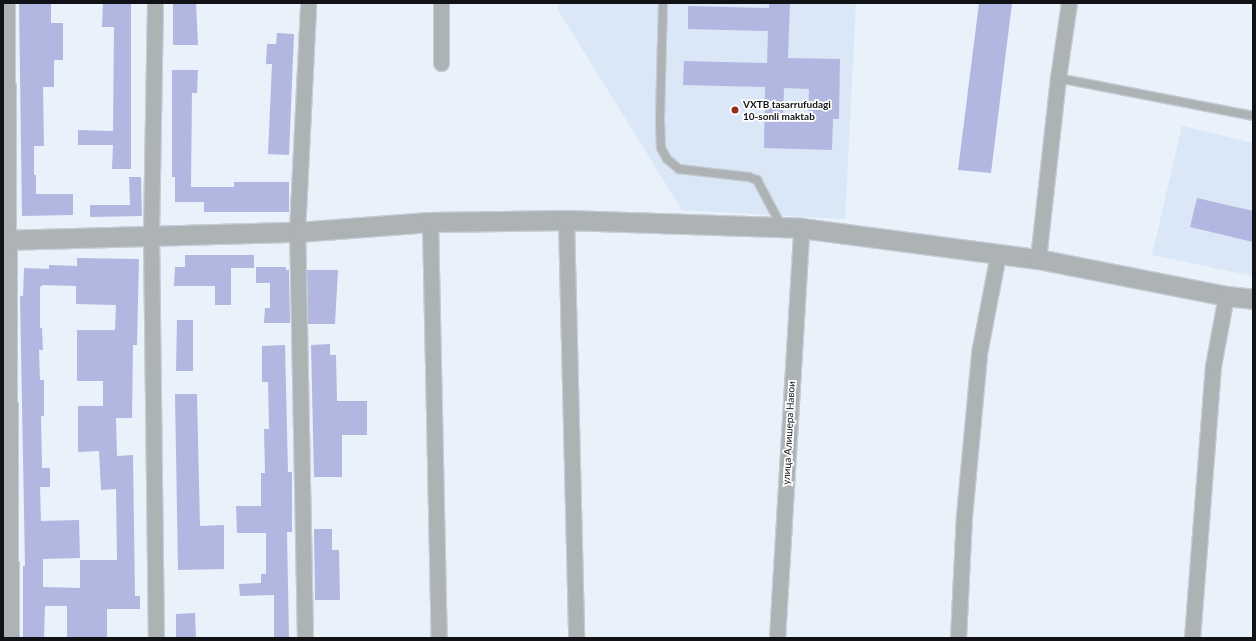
<!DOCTYPE html>
<meta charset="utf-8">
<style>
body{margin:0}
#map{position:relative;width:1256px;height:641px;overflow:hidden;background:#e9f1fa;font-family:Lato,sans-serif}
div>[style]{position:absolute}
[style*='--x']{left:calc(var(--x)*1px);top:calc(var(--y)*1px);width:calc(var(--w)*1px);rotate:calc(var(--a)*1deg)}
.built>*{inset:0;background:#dae7f6}
.building>*{inset:0;background:#b2b7e2}
.roads{filter:drop-shadow(1px 0 #c6cdd6) drop-shadow(-1px 0 #c6cdd6) drop-shadow(0 1px #c6cdd6) drop-shadow(0 -1px #c6cdd6)}
.service>*{height:8px;margin:-4px;padding:0 4px;transform-origin:4px;border-radius:4px;background:#adb2b5}
.minor>*{height:15px;margin:-7.5px;padding:0 7.5px;transform-origin:7.5px;border-radius:7.5px;background:#adb2b5}
.tertiary>*{height:19px;margin:-9.5px;padding:0 9.5px;transform-origin:9.5px;border-radius:9.5px;background:#adb2b5}
.dots>*{width:11px;height:11px;translate:-50% -50%;box-sizing:border-box;border:2px solid #fff;border-radius:50%}
span{translate:-50% -50%;white-space:nowrap;text-align:center;line-height:1.15;-webkit-text-stroke:3.5px #fff;paint-order:stroke}
.poi-label{font-size:10px;color:#101216;font-weight:700}
.left{translate:0 -50%;text-align:left}
.street-label{font-size:10px;color:#101216}
.frame{position:absolute;inset:0;border:4px solid #101216;pointer-events:none}
</style>
<div id="map">
<div class="built">
<div style="clip-path:polygon(559px 3px,856px 3px,845px 219px,682px 210px,558px 10px)"></div>
<div style="clip-path:polygon(1182px 126px,1253px 143px,1253px 276px,1152px 255px)"></div>
</div>
<div class="building">
<div style="clip-path:polygon(19px 3px,51px 3px,51px 23px,63px 23px,63px 60px,54px 60px,54px 87px,43px 87px,44px 146px,34px 146px,34px 175px,36px 175px,36px 194px,73px 194px,73px 215px,22px 216px)"></div>
<div style="clip-path:polygon(103px 3px,131px 3px,131px 169px,112px 169px,113px 145px,78px 145px,78px 130px,113px 131px,114px 27px,102px 27px)"></div>
<div style="clip-path:polygon(173px 3px,196px 3px,198px 45px,173px 45px)"></div>
<div style="clip-path:polygon(evenodd,769px 3px,790px 3px,788px 58px,840px 59px,839px 119px,833px 119px,832px 150px,764px 148px,765px 87px,683px 85px,684px 61px,767px 63px,768px 31px,688px 29px,688px 6px,769px 8px,769px 3px,784px 88px,809px 89px,808px 119px,783px 119px,784px 88px)"></div>
<div style="clip-path:polygon(979px 3px,1012px 3px,991px 173px,958px 170px)"></div>
<div style="clip-path:polygon(277px 33px,294px 34px,289px 155px,268px 154px,272px 64px,266px 64px,267px 44px,276px 44px)"></div>
<div style="clip-path:polygon(172px 70px,198px 70px,197px 93px,192px 93px,191px 187px,234px 187px,234px 182px,289px 182px,289px 212px,204px 212px,204px 202px,175px 202px,175px 177px,172px 177px)"></div>
<div style="clip-path:polygon(129px 177px,141px 177px,142px 216px,90px 217px,90px 205px,130px 205px)"></div>
<div style="clip-path:polygon(1197px 198px,1253px 211px,1253px 242px,1190px 227px)"></div>
<div style="clip-path:polygon(185px 255px,254px 255px,254px 268px,231px 268px,231px 305px,215px 305px,215px 286px,174px 286px,175px 267px,185px 267px)"></div>
<div style="clip-path:polygon(evenodd,77px 258px,139px 259px,137px 345px,133px 345px,132px 418px,116px 418px,117px 456px,133px 455px,135px 596px,140px 596px,140px 609px,107px 609px,107px 638px,67px 638px,67px 606px,45px 606px,44px 638px,23px 638px,23px 566px,25px 566px,20px 296px,23px 296px,24px 268px,49px 269px,49px 265px,77px 266px,77px 258px,43px 285px,76px 286px,76px 304px,116px 305px,115px 330px,77px 330px,77px 381px,103px 381px,103px 406px,78px 406px,78px 452px,99px 451px,101px 490px,116px 489px,117px 560px,80px 560px,80px 588px,43px 587px,43px 559px,80px 558px,79px 520px,41px 521px,40px 487px,50px 487px,50px 468px,42px 468px,41px 416px,44px 416px,44px 380px,40px 380px,39px 350px,43px 350px,42px 328px,40px 328px,40px 287px,43px 285px)"></div>
<div style="clip-path:polygon(256px 267px,286px 267px,286px 270px,289px 270px,290px 323px,264px 323px,265px 308px,270px 308px,270px 283px,256px 283px)"></div>
<div style="clip-path:polygon(307px 270px,338px 270px,335px 324px,308px 324px)"></div>
<div style="clip-path:polygon(177px 320px,193px 320px,193px 371px,176px 371px)"></div>
<div style="clip-path:polygon(330px 344px,330px 355px,336px 355px,337px 401px,367px 401px,367px 435px,342px 435px,342px 477px,314px 477px,311px 345px)"></div>
<div style="clip-path:polygon(285px 345px,288px 472px,292px 472px,292px 532px,287px 532px,289px 638px,274px 638px,274px 595px,240px 596px,239px 584px,261px 583px,261px 574px,266px 574px,266px 533px,237px 533px,236px 506px,261px 506px,261px 473px,265px 473px,264px 429px,269px 429px,268px 382px,262px 382px,262px 346px)"></div>
<div style="clip-path:polygon(175px 394px,197px 394px,200px 526px,224px 525px,224px 569px,178px 570px)"></div>
<div style="clip-path:polygon(314px 529px,332px 529px,332px 550px,339px 550px,340px 600px,315px 600px)"></div>
<div style="clip-path:polygon(195px 613px,196px 638px,176px 638px,176px 614px)"></div>
</div>
<div class="roads">
<div class="service">
<div style="--x:663;--y:3;--w:117;--a:91.5"></div>
<div style="--x:660;--y:120;--w:28;--a:88"></div>
<div style="--x:661;--y:148;--w:13;--a:61"></div>
<div style="--x:667;--y:159;--w:16;--a:40"></div>
<div style="--x:679;--y:169;--w:70;--a:6.5"></div>
<div style="--x:749;--y:177;--w:9;--a:21"></div>
<div style="--x:757;--y:180;--w:53;--a:62"></div>
<div style="--x:1058;--y:78;--w:199;--a:11"></div>
</div>
<div class="minor">
<div style="--x:7;--y:3;--w:635;--a:89.64"></div>
<div style="--x:155;--y:3;--w:232;--a:91"></div>
<div style="--x:151;--y:235;--w:403;--a:89.3"></div>
<div style="--x:441;--y:3;--w:60;--a:90"></div>
<div style="--x:566;--y:220;--w:418;--a:88.6"></div>
<div style="--x:430;--y:222;--w:416;--a:88.8"></div>
<div style="--x:1038;--y:259;--w:182;--a:-83.7"></div>
<div style="--x:1058;--y:78;--w:76;--a:-81.7"></div>
<div style="--x:305;--y:638;--w:406;--a:-91.1"></div>
<div style="--x:297;--y:232;--w:229;--a:-87.2"></div>
<div style="--x:777;--y:638;--w:411;--a:-86.6"></div>
<div style="--x:958;--y:638;--w:122;--a:-87.2"></div>
<div style="--x:964;--y:516;--w:164;--a:-84.7"></div>
<div style="--x:979;--y:353;--w:101;--a:-79.1"></div>
<div style="--x:1192;--y:638;--w:273;--a:-85.6"></div>
<div style="--x:1213;--y:366;--w:71;--a:-79.5"></div>
</div>
<div class="tertiary">
<div style="--x:3;--y:240;--w:294;--a:-1.6"></div>
<div style="--x:297;--y:232;--w:133;--a:-4.3"></div>
<div style="--x:430;--y:222;--w:136;--a:-0.8"></div>
<div style="--x:566;--y:220;--w:235;--a:1.9"></div>
<div style="--x:801;--y:228;--w:239;--a:7.5"></div>
<div style="--x:1038;--y:259;--w:192;--a:11.1"></div>
<div style="--x:1226;--y:296;--w:27;--a:6"></div>
</div>
</div>
<div class="dots">
<div style="left:735px;top:110px;background:#972d1e"></div>
</div>
<div class="poi-label">
<span class="left" style="left:743px;top:110px">VXTB tasarrufudagi<br>10-sonli maktab</span>
</div>
<div class="street-label">
<span style="left:789px;top:433px;rotate:-87deg">улица Алишера Навои</span>
</div>
<div class="frame"></div>
</div>
